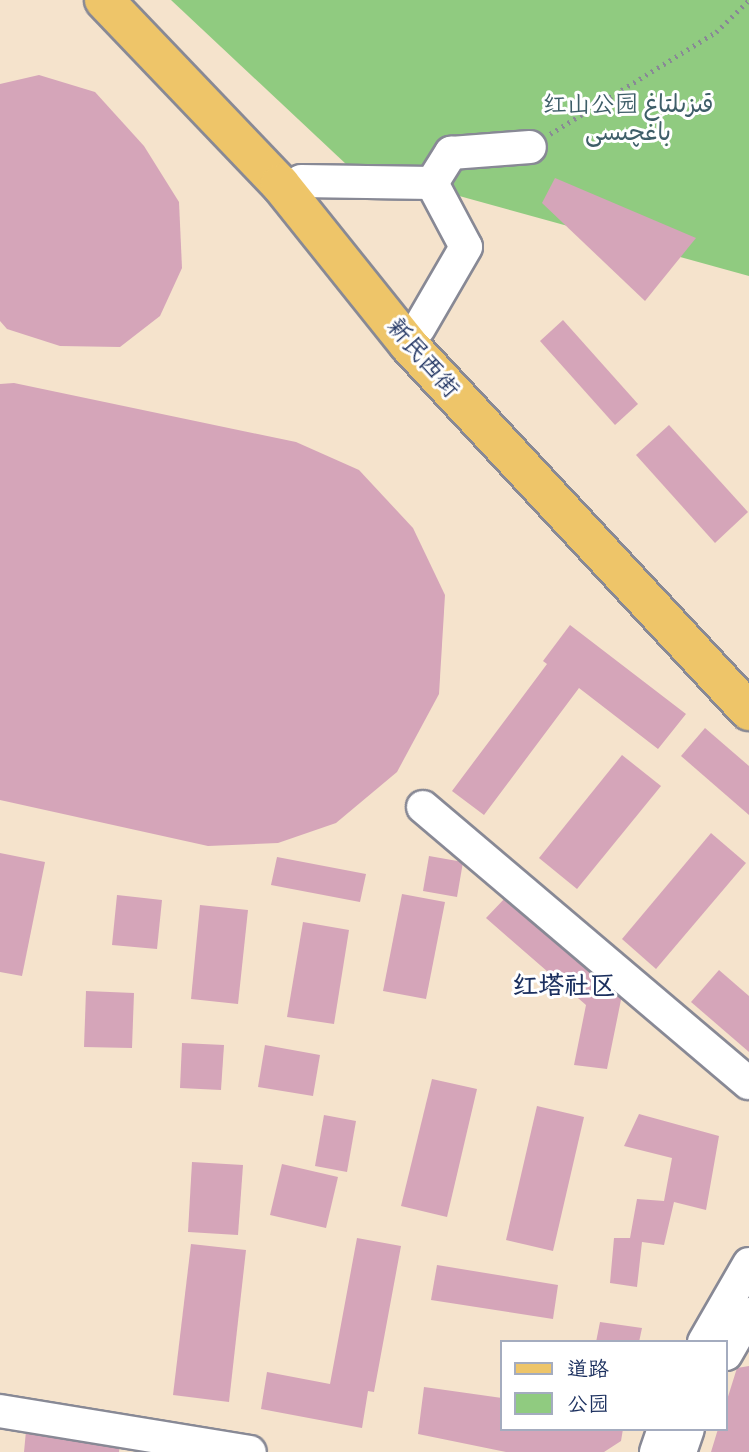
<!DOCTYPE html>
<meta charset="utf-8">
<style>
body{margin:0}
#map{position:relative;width:749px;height:1452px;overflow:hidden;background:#f5e3cc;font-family:Pangolin,"Playpen Sans Arabic","LXGW WenKai TC",sans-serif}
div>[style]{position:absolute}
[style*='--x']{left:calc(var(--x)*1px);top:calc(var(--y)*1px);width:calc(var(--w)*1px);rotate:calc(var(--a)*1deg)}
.green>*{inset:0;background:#90cb80}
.building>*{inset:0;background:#d5a5b9}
.path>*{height:4.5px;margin-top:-2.25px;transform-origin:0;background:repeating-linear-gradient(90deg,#888995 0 2px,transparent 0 7px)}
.roads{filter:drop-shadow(2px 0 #888995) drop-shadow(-2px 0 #888995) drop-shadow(0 2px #888995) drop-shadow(0 -2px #888995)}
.minor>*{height:32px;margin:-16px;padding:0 16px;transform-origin:16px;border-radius:16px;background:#fff}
.major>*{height:38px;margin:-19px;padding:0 19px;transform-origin:19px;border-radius:19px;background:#eec569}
span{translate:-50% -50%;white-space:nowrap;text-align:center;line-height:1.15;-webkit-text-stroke:6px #fff;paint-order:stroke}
.park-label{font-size:24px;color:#3e5e68}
.street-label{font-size:24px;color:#1b2f5e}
.neighbourhood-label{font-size:26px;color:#1b2f5e;font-weight:700}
.legend{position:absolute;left:500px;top:1340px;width:228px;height:91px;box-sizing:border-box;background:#fff;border:2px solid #a4acbf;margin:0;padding:9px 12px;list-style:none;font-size:21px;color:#1b2f5e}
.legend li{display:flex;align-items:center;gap:14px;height:35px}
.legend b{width:35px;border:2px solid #a4acbf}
</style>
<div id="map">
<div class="green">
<div style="clip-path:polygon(171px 0,749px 0,749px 276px,347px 165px)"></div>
</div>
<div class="building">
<div style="clip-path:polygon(39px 75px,95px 92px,144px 146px,179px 202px,182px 268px,160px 316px,120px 347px,60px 346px,7px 329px,0 321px,0 84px)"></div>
<div style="clip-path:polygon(555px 178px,696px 238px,645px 301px,542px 203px)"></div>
<div style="clip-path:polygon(563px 320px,638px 404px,615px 425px,540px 341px)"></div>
<div style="clip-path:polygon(14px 383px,296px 442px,359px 470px,413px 528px,445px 595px,439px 694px,397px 772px,336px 823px,278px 843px,208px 846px,0 800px,0 384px)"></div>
<div style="clip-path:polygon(669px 425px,748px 512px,715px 543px,636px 455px)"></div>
<div style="clip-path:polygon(570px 625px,686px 714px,658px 749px,579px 688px,484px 815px,452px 791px,547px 664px,543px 661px)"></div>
<div style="clip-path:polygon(705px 728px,749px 766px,749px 815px,681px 756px)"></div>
<div style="clip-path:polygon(622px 755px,661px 786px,577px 889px,539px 858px)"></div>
<div style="clip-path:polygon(711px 833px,746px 863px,656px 969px,622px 939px)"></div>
<div style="clip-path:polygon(0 853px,45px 862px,22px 976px,0 972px)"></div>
<div style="clip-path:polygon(429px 856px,463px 862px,457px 897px,423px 891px)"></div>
<div style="clip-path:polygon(277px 857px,366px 874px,360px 902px,271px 885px)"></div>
<div style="clip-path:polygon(402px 894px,445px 902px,426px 999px,383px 991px)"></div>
<div style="clip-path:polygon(117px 895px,162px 900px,157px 949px,112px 945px)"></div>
<div style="clip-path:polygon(507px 896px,623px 990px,607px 1069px,574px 1065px,586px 1005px,486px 918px)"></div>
<div style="clip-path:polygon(200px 905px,248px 910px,238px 1004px,191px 999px)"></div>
<div style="clip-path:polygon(303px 922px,349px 930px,334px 1024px,287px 1017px)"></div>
<div style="clip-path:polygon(719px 970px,749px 996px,749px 1052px,691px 1002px)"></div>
<div style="clip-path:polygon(86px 991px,134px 993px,132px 1048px,84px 1047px)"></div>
<div style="clip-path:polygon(182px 1043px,224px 1045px,221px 1090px,180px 1088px)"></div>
<div style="clip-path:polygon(265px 1045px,320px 1055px,313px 1096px,258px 1087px)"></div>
<div style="clip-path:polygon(432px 1079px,477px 1089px,447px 1217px,401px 1206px)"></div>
<div style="clip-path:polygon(537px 1106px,584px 1117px,553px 1251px,506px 1240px)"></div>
<div style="clip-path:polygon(639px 1114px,719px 1136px,706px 1210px,674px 1202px,664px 1245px,642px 1242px,637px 1287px,610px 1283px,614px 1238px,630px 1238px,637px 1199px,664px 1201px,672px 1158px,624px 1146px)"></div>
<div style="clip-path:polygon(324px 1115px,356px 1121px,347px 1172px,315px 1166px)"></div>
<div style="clip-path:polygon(192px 1162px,243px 1165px,238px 1235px,188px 1232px)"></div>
<div style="clip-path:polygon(282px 1164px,338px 1177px,326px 1228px,270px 1215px)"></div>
<div style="clip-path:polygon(357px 1238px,401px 1246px,374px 1392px,368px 1391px,362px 1428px,261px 1409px,267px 1372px,330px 1384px)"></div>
<div style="clip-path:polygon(191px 1244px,246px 1250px,229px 1402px,173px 1395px)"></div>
<div style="clip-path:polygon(437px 1265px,558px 1285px,553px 1319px,431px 1300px)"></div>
<div style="clip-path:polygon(600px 1322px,642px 1328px,639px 1342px,596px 1342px)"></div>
<div style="clip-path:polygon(749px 1366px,749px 1452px,711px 1452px,718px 1429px,726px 1429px,726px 1403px,737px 1368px)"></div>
<div style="clip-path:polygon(424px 1387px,502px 1398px,502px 1429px,623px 1429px,621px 1441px,604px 1452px,506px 1452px,418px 1434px)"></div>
<div style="clip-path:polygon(26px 1431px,120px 1443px,119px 1452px,24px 1452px)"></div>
</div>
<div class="path">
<div style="--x:550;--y:134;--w:195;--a:-31.6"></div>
<div style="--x:716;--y:32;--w:46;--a:-44.1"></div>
</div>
<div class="roads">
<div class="minor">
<div style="--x:301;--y:181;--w:131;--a:0.9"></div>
<div style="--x:432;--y:183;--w:72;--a:62"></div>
<div style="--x:466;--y:247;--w:94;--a:120.1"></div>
<div style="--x:432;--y:183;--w:36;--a:-58"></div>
<div style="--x:451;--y:153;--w:79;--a:-4.3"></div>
<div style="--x:423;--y:807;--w:427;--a:40.3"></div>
<div style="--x:704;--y:1342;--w:90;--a:-60"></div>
<div style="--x:726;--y:1354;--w:46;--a:-60.1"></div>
<div style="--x:0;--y:1411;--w:253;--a:9.3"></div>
<div style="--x:656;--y:1452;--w:24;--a:-71"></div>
<div style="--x:680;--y:1452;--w:24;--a:-71"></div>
</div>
<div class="major">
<div style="--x:104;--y:0;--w:255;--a:46.3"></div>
<div style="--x:280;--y:184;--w:205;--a:51.3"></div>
<div style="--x:408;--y:344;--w:501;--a:47.1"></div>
</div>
</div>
<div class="park-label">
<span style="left:628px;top:119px">红山公园 قىزىلتاغ<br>باغچىسى</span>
</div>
<div class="street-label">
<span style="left:423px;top:358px;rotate:49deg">新民西街</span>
</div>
<div class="neighbourhood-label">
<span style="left:564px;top:987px">红塔社区</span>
</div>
<ul class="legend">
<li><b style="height:9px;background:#eec569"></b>道路</li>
<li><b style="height:19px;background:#90cb80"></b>公园</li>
</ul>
</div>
